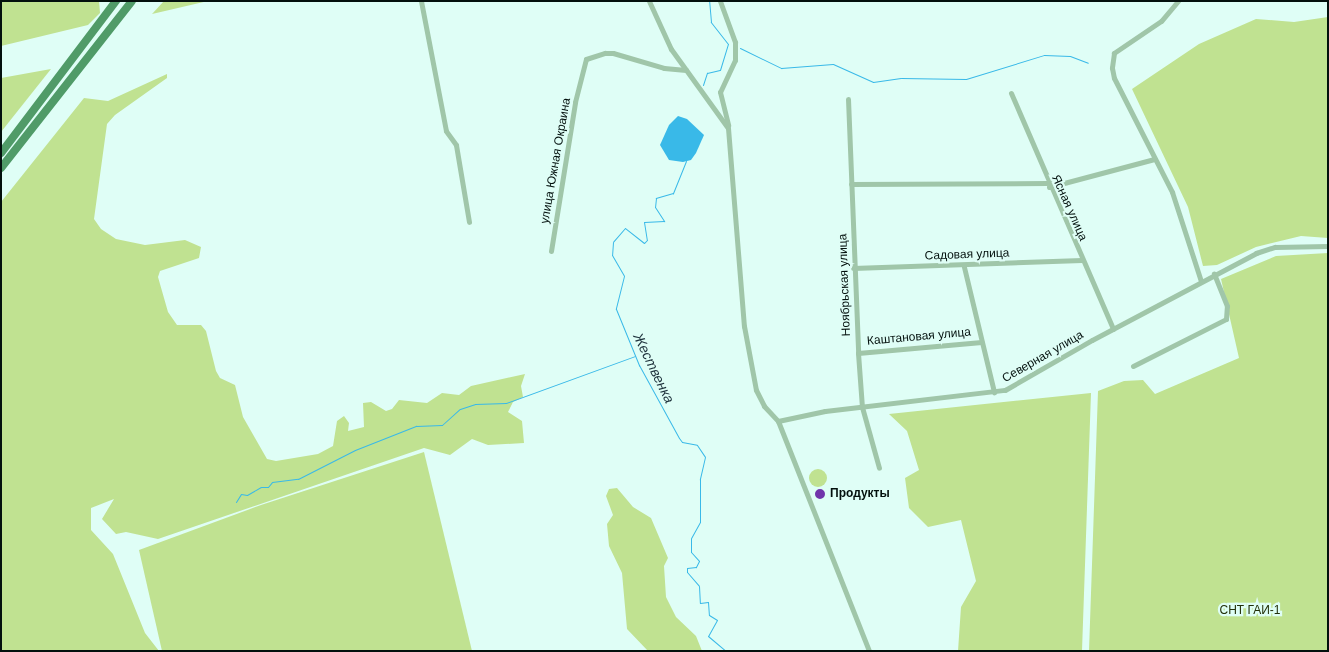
<!DOCTYPE html>
<meta charset="utf-8">
<style>
body{margin:0}
#map{position:relative;width:1329px;height:652px;overflow:hidden;background:#dffef6;font-family:Arial,sans-serif}
div>[style]{position:absolute}
[style*='--x']{left:calc(var(--x)*1px);top:calc(var(--y)*1px);width:calc(var(--w)*1px);rotate:calc(var(--a)*1deg)}
.green>*{inset:0;background:#c0e291}
.round{border-radius:50%}
.water>*{inset:0;background:#39b9e8}
.stream>*{height:1px;margin:-0.5px;padding:0 0.5px;transform-origin:0.5px;border-radius:0.5px;background:#39b9e8}
.street>*{height:5px;margin:-2.5px;padding:0 2.5px;transform-origin:2.5px;border-radius:2.5px;background:#a0c6a9}
.primary>*{height:8px;margin:-4px;padding:0 4px;transform-origin:4px;border-radius:4px;background:#509b68}
.dots>*{width:14px;height:14px;translate:-50% -50%;box-sizing:border-box;border:2px solid #dffef6;border-radius:50%}
span{translate:-50% -50%;white-space:nowrap;text-align:center;line-height:1.15;-webkit-text-stroke:4.5px #dffef6;paint-order:stroke}
.street-label{font-size:12px;color:#03100d}
.poi-label{font-size:12px;color:#03100d;font-weight:700}
.left{translate:0 -50%;text-align:left}
.park-label{font-size:12px;color:#223009}
.water-label{font-size:14px;color:#1d313b;font-style:italic}
.frame{position:absolute;inset:0;border:2px solid #03100d;pointer-events:none}
</style>
<div id="map">
<div class="green">
<div style="clip-path:polygon(1px 1px,99px 1px,100px 13px,88px 25px,1px 46px)"></div>
<div style="clip-path:polygon(164px 1px,208px 1px,152px 14px)"></div>
<div style="clip-path:polygon(1328px 17px,1328px 238px,1301px 236px,1256px 247px,1217px 265px,1203px 266px,1188px 207px,1132px 89px,1199px 44px,1256px 19px,1294px 22px)"></div>
<div style="clip-path:polygon(51px 69px,1px 132px,1px 78px)"></div>
<div style="clip-path:polygon(167px 74px,167px 78px,115px 115px,107px 124px,94px 219px,101px 229px,116px 239px,145px 245px,185px 240px,201px 247px,199px 258px,160px 271px,158px 277px,168px 312px,177px 325px,201px 325px,206px 331px,216px 371px,220px 378px,235px 385px,243px 417px,267px 459px,276px 461px,318px 454px,333px 446px,337px 421px,344px 416px,349px 423px,348px 431px,364px 427px,363px 403px,371px 402px,386px 411px,392px 409px,399px 400px,427px 403px,442px 393px,459px 395px,471px 386px,525px 374px,521px 386px,523px 397px,513px 402px,508px 412px,522px 421px,524px 443px,488px 445px,472px 439px,450px 455px,424px 448px,158px 539px,126px 532px,116px 534px,102px 519px,114px 499px,91px 508px,91px 530px,113px 554px,145px 633px,159px 651px,1px 651px,1px 202px,84px 98px,108px 101px)"></div>
<div style="clip-path:polygon(1328px 253px,1328px 651px,1089px 651px,1098px 391px,1124px 381px,1143px 380px,1155px 394px,1239px 358px,1221px 279px,1276px 256px)"></div>
<div style="clip-path:polygon(1091px 393px,1082px 651px,958px 651px,961px 607px,976px 581px,961px 520px,928px 527px,909px 508px,905px 478px,919px 470px,907px 431px,889px 414px)"></div>
<div style="clip-path:polygon(424px 452px,472px 651px,162px 651px,139px 550px,261px 505px)"></div>
<div class="round" style="left:809px;top:469px;width:18px;height:18px"></div>
<div style="clip-path:polygon(617px 488px,633px 507px,651px 518px,668px 558px,664px 566px,666px 597px,676px 617px,696px 636px,702px 651px,648px 651px,627px 629px,622px 573px,609px 546px,607px 524px,613px 515px,606px 496px,609px 489px)"></div>
</div>
<div class="water">
<div style="clip-path:polygon(678px 116px,687px 119px,704px 135px,696px 153px,691px 160px,683px 162px,669px 160px,660px 145px,669px 125px)"></div>
</div>
<div class="stream">
<div style="--x:740;--y:48;--w:46;--a:26"></div>
<div style="--x:781;--y:68;--w:52;--a:-4.4"></div>
<div style="--x:833;--y:64;--w:44;--a:24.2"></div>
<div style="--x:873;--y:82;--w:28;--a:-8"></div>
<div style="--x:901;--y:78;--w:65;--a:0.9"></div>
<div style="--x:966;--y:79;--w:82;--a:-17.1"></div>
<div style="--x:1044;--y:55;--w:26;--a:2"></div>
<div style="--x:1070;--y:56;--w:19;--a:21"></div>
<div style="--x:703;--y:85;--w:13;--a:-72"></div>
<div style="--x:707;--y:73;--w:13;--a:-13"></div>
<div style="--x:720;--y:70;--w:27;--a:-73"></div>
<div style="--x:728;--y:44;--w:28;--a:-128"></div>
<div style="--x:711;--y:22;--w:21;--a:-95"></div>
<div style="--x:686;--y:161;--w:35;--a:112"></div>
<div style="--x:673;--y:193;--w:18;--a:164"></div>
<div style="--x:656;--y:198;--w:9;--a:96"></div>
<div style="--x:655;--y:207;--w:17;--a:57"></div>
<div style="--x:664;--y:221;--w:20;--a:177"></div>
<div style="--x:644;--y:222;--w:18;--a:81"></div>
<div style="--x:647;--y:240;--w:4;--a:135"></div>
<div style="--x:644;--y:243;--w:24;--a:-142"></div>
<div style="--x:625;--y:228;--w:18;--a:131"></div>
<div style="--x:613;--y:242;--w:13;--a:94"></div>
<div style="--x:612;--y:255;--w:24;--a:60"></div>
<div style="--x:624;--y:276;--w:34;--a:104"></div>
<div style="--x:616;--y:309;--w:61;--a:67.7"></div>
<div style="--x:639;--y:365;--w:83;--a:61.3"></div>
<div style="--x:679;--y:438;--w:5;--a:53"></div>
<div style="--x:682;--y:442;--w:15;--a:11"></div>
<div style="--x:697;--y:445;--w:14;--a:56"></div>
<div style="--x:705;--y:457;--w:23;--a:103"></div>
<div style="--x:700;--y:479;--w:43;--a:90"></div>
<div style="--x:700;--y:522;--w:18;--a:119"></div>
<div style="--x:691;--y:538;--w:14;--a:90"></div>
<div style="--x:691;--y:552;--w:12;--a:48"></div>
<div style="--x:699;--y:561;--w:7;--a:117"></div>
<div style="--x:696;--y:567;--w:9;--a:174"></div>
<div style="--x:687;--y:568;--w:4;--a:90"></div>
<div style="--x:687;--y:572;--w:18;--a:49"></div>
<div style="--x:699;--y:586;--w:17;--a:87"></div>
<div style="--x:700;--y:603;--w:8;--a:-7"></div>
<div style="--x:708;--y:602;--w:13;--a:86"></div>
<div style="--x:709;--y:615;--w:9;--a:32"></div>
<div style="--x:717;--y:620;--w:18;--a:119"></div>
<div style="--x:708;--y:636;--w:23;--a:40"></div>
<div style="--x:236;--y:502;--w:9;--a:-58"></div>
<div style="--x:241;--y:494;--w:6;--a:9"></div>
<div style="--x:247;--y:495;--w:16;--a:-30"></div>
<div style="--x:261;--y:487;--w:7;--a:0"></div>
<div style="--x:268;--y:487;--w:6;--a:-51"></div>
<div style="--x:272;--y:482;--w:26;--a:-7"></div>
<div style="--x:298;--y:479;--w:64;--a:-27"></div>
<div style="--x:355;--y:450;--w:66;--a:-21.5"></div>
<div style="--x:416;--y:426;--w:26;--a:-2"></div>
<div style="--x:442;--y:425;--w:24;--a:-42"></div>
<div style="--x:460;--y:409;--w:16;--a:-18"></div>
<div style="--x:475;--y:404;--w:31;--a:-2"></div>
<div style="--x:506;--y:403;--w:137;--a:-20"></div>
</div>
<div class="street">
<div style="--x:421;--y:1;--w:132;--a:79.1"></div>
<div style="--x:446;--y:131;--w:17;--a:54"></div>
<div style="--x:456;--y:145;--w:78;--a:80.4"></div>
<div style="--x:649;--y:1;--w:53;--a:65.4"></div>
<div style="--x:671;--y:49;--w:97;--a:54.2"></div>
<div style="--x:728;--y:128;--w:199;--a:85.4"></div>
<div style="--x:744;--y:326;--w:65;--a:79.4"></div>
<div style="--x:756;--y:390;--w:18;--a:63"></div>
<div style="--x:764;--y:406;--w:21;--a:47"></div>
<div style="--x:778;--y:421;--w:247;--a:68.4"></div>
<div style="--x:720;--y:1;--w:44;--a:69.9"></div>
<div style="--x:735;--y:42;--w:18;--a:90"></div>
<div style="--x:735;--y:60;--w:35;--a:115"></div>
<div style="--x:720;--y:92;--w:34;--a:76"></div>
<div style="--x:1178;--y:1;--w:26;--a:130"></div>
<div style="--x:1161;--y:21;--w:57;--a:145.8"></div>
<div style="--x:1114;--y:53;--w:15;--a:98"></div>
<div style="--x:1112;--y:68;--w:10;--a:79"></div>
<div style="--x:1114;--y:78;--w:128;--a:63"></div>
<div style="--x:1172;--y:192;--w:94;--a:72"></div>
<div style="--x:1011;--y:93;--w:257;--a:66.6"></div>
<div style="--x:848;--y:99;--w:254;--a:87.7"></div>
<div style="--x:858;--y:353;--w:54;--a:85.8"></div>
<div style="--x:862;--y:407;--w:63;--a:74.4"></div>
<div style="--x:851;--y:184;--w:196;--a:-0.3"></div>
<div style="--x:1049;--y:187;--w:109;--a:-14.9"></div>
<div style="--x:551;--y:251;--w:151;--a:-80.8"></div>
<div style="--x:575;--y:102;--w:44;--a:-75.7"></div>
<div style="--x:586;--y:59;--w:20;--a:-18"></div>
<div style="--x:605;--y:53;--w:8;--a:0"></div>
<div style="--x:613;--y:53;--w:53;--a:16.4"></div>
<div style="--x:664;--y:68;--w:22;--a:5"></div>
<div style="--x:964;--y:267;--w:129;--a:76.5"></div>
<div style="--x:853;--y:268;--w:229;--a:-2"></div>
<div style="--x:858;--y:353;--w:124;--a:-5.1"></div>
<div style="--x:1133;--y:366;--w:104;--a:-26.8"></div>
<div style="--x:1226;--y:319;--w:13;--a:-86"></div>
<div style="--x:1227;--y:306;--w:35;--a:-112"></div>
<div style="--x:778;--y:421;--w:48;--a:-12"></div>
<div style="--x:825;--y:411;--w:181;--a:-6.7"></div>
<div style="--x:1005;--y:390;--w:100;--a:-29.9"></div>
<div style="--x:1092;--y:340;--w:186;--a:-27.9"></div>
<div style="--x:1256;--y:253;--w:20;--a:-18"></div>
<div style="--x:1275;--y:247;--w:53;--a:-1.1"></div>
</div>
<div class="primary">
<div style="--x:1;--y:153;--w:191;--a:-52.9"></div>
<div style="--x:1;--y:168;--w:212;--a:-51.9"></div>
</div>
<div class="dots">
<div style="left:820px;top:494px;background:#7135ab"></div>
</div>
<div class="street-label">
<span style="left:556px;top:161px;rotate:-80deg">улица Южная Окраина</span>
<span style="left:1069px;top:208px;rotate:66deg">Ясная улица</span>
<span style="left:967px;top:255px;rotate:-2deg">Садовая улица</span>
<span style="left:845px;top:285px;rotate:-92deg">Ноябрьская улица</span>
<span style="left:919px;top:337px;rotate:-5deg">Каштановая улица</span>
<span style="left:1043px;top:357px;rotate:-30deg">Северная улица</span>
</div>
<div class="poi-label">
<span class="left" style="left:830px;top:494px">Продукты</span>
</div>
<div class="park-label">
<span style="left:1250px;top:611px">СНТ ГАИ-1</span>
</div>
<div class="water-label">
<span style="left:654px;top:368px;rotate:64deg">Жественка</span>
</div>
<div class="frame"></div>
</div>
